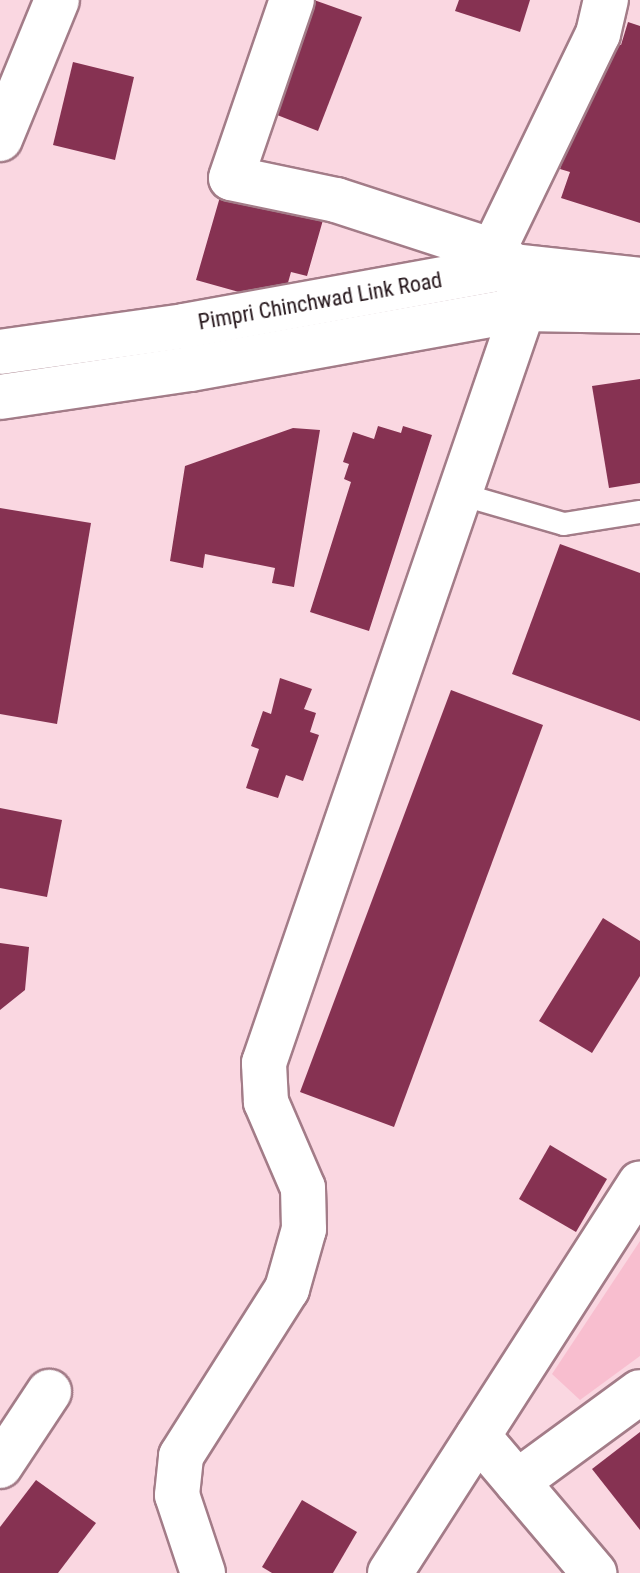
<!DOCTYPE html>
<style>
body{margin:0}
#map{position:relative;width:640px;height:1573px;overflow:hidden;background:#fad7e1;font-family:"Roboto Condensed",sans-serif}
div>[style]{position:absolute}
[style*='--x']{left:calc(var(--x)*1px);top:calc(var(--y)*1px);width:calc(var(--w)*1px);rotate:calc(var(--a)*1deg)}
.green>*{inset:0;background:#f8becf}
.building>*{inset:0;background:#863252}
.roads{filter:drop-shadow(2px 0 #a37c88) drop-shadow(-2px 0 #a37c88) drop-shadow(0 2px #a37c88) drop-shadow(0 -2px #a37c88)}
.service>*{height:22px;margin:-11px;padding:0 11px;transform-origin:11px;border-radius:11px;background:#fff}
.minor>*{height:44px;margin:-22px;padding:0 22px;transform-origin:22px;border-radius:22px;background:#fff}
.tertiary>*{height:44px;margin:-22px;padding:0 22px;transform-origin:22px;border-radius:22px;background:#fff}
.secondary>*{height:44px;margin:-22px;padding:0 22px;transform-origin:22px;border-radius:22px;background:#fff}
span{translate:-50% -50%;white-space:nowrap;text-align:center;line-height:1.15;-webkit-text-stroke:8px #fff;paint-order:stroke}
.street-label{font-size:22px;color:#24151a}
</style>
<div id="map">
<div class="green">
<div style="clip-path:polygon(640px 1241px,640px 1356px,580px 1400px,552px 1374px)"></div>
</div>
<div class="building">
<div style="clip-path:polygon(314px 0,362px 17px,318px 131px,272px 113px)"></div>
<div style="clip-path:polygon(459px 0,530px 0,520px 32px,455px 11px)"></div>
<div style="clip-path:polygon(628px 22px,640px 26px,640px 223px,561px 198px,570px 172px,560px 169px,588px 81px,599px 84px,613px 42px,621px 45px)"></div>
<div style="clip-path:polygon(73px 62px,134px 77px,115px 160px,53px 145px)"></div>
<div style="clip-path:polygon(224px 183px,323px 220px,307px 276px,291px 272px,282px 304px,196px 280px)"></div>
<div style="clip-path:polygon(640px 379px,640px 483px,609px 488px,592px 386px)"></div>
<div style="clip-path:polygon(378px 426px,401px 433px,403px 426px,432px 435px,369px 631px,310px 612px,351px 482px,344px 479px,349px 464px,343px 462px,353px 432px,374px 439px)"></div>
<div style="clip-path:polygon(293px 428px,320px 430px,294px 587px,272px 583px,275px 568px,205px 554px,203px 568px,170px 561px,185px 466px)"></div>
<div style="clip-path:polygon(0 508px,91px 523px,57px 724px,0 714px)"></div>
<div style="clip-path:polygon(560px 544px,640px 573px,640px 721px,512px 674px)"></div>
<div style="clip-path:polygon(280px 678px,312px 689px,304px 709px,316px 713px,310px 732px,319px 735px,303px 781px,286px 775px,278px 798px,246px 788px,259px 749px,251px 746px,263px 711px,271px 714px)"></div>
<div style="clip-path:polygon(451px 690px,543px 725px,394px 1127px,300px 1092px)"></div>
<div style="clip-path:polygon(0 808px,62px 820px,47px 897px,0 888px)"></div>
<div style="clip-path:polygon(603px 918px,640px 941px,640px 976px,592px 1053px,539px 1021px)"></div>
<div style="clip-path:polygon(0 943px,29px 947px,25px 990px,0 1010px)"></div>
<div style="clip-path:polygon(550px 1145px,607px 1179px,576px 1232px,519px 1199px)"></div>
<div style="clip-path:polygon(640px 1432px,640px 1530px,592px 1469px)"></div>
<div style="clip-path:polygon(36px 1480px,96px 1523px,58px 1573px,0 1573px,0 1527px)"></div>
<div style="clip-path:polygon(302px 1500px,357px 1532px,333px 1573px,272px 1573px,262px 1567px)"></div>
</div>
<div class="roads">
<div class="service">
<div style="--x:460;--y:494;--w:108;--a:16.1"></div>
<div style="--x:564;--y:524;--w:77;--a:-9"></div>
</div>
<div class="minor">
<div style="--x:493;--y:251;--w:241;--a:-64.2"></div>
<div style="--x:598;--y:34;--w:35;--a:-77"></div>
<div style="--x:478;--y:1436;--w:180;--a:49.7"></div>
<div style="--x:0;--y:1466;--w:89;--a:-56.5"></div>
<div style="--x:517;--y:1482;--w:152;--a:-36.2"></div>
<div style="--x:203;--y:1573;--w:82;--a:-108.4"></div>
<div style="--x:177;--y:1495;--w:39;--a:-84"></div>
<div style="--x:181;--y:1456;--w:198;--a:-57.6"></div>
<div style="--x:287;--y:1289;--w:62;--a:-74.2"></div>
<div style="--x:304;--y:1229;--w:41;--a:-91.4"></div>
<div style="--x:303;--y:1188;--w:94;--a:-113.3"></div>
<div style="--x:266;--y:1102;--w:39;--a:-93"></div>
<div style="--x:264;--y:1063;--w:797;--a:-71.04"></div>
<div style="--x:523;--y:309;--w:44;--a:-101.8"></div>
<div style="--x:514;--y:266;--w:26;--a:-144"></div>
<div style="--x:493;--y:251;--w:165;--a:-162"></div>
<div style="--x:336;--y:200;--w:107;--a:-168.2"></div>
<div style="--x:231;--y:178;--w:188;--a:-71.1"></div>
<div style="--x:390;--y:1573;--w:463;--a:-57.3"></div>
</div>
<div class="tertiary">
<div style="--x:0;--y:139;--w:150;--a:-67.7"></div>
</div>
<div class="secondary">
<div style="--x:0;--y:352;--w:186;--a:-8"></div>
<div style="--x:184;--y:326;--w:335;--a:-10.3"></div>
<div style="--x:514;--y:266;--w:127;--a:6.3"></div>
<div style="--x:0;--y:397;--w:192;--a:-8.4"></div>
<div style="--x:190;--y:369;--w:338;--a:-10.2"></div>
<div style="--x:523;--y:309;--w:117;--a:1"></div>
</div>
</div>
<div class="street-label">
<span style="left:320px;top:301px;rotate:-10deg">Pimpri Chinchwad Link Road</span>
</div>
</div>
